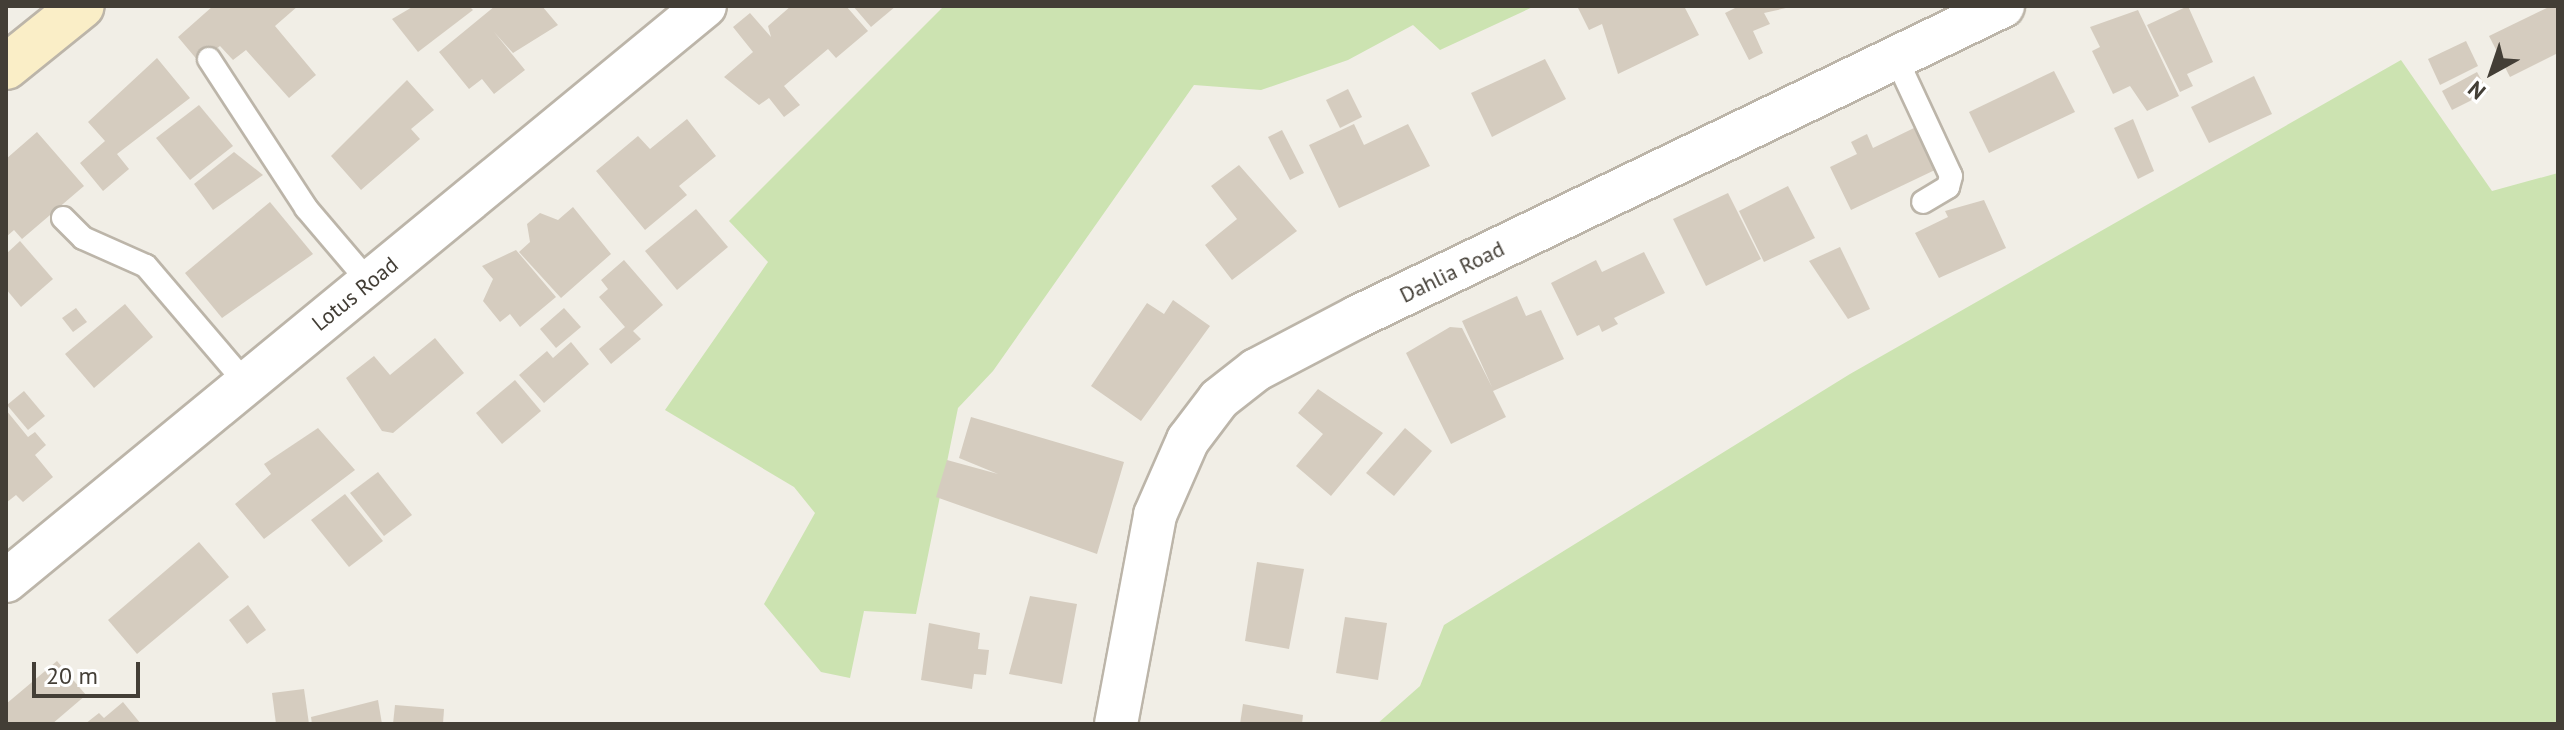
<!DOCTYPE html>
<style>
body{margin:0}
#map{position:relative;width:2564px;height:730px;overflow:hidden;background:#f1eee6;font-family:"PT Sans",sans-serif}
div>[style]{position:absolute}
[style*='--x']{left:calc(var(--x)*1px);top:calc(var(--y)*1px);width:calc(var(--w)*1px);rotate:calc(var(--a)*1deg)}
.green>*{inset:0;background:#cce3b1}
.building>*{inset:0;background:#d5ccbf}
.roads{filter:drop-shadow(2px 0 #bcb5a9) drop-shadow(-2px 0 #bcb5a9) drop-shadow(0 2px #bcb5a9) drop-shadow(0 -2px #bcb5a9)}
.service>*{height:22px;margin:-11px;padding:0 11px;transform-origin:11px;border-radius:11px;background:#fff}
.minor>*{height:42px;margin:-21px;padding:0 21px;transform-origin:21px;border-radius:21px;background:#fff}
.secondary>*{height:44px;margin:-22px;padding:0 22px;transform-origin:22px;border-radius:22px;background:#faeec7}
span{translate:-50% -50%;white-space:nowrap;text-align:center;line-height:1.15;-webkit-text-stroke:6px #fff;paint-order:stroke}
.street-label{font-size:22px;color:#433e36}
.frame{position:absolute;inset:0;border:8px solid #433e36;pointer-events:none}
.north{position:absolute;left:2452px;top:32px;width:80px;height:80px;-webkit-text-stroke:6px #fff;paint-order:stroke;rotate:220deg;font-size:22px;font-weight:700;line-height:32px;text-align:center;color:#433e36}
.north::after{content:'';display:block;margin:auto;width:28px;height:36px;background:#433e36;clip-path:polygon(50% 0,100% 100%,50% 72%,0 100%)}
.scale{position:absolute;left:32px;top:662px;width:108px;height:36px;box-sizing:border-box;border:4px solid #433e36;border-top:0;padding-left:10px;font-size:24px;line-height:28px;white-space:nowrap;color:#433e36;-webkit-text-stroke:6px #fff;paint-order:stroke}
</style>
<div id="map">
<div class="green">
<div style="clip-path:polygon(944px 6px,1535px 6px,1440px 50px,1413px 25px,1348px 60px,1261px 90px,1194px 85px,993px 371px,958px 408px,916px 614px,864px 611px,850px 678px,821px 672px,764px 604px,815px 513px,794px 487px,665px 410px,768px 262px,729px 221px)"></div>
<div style="clip-path:polygon(2401px 60px,2492px 191px,2558px 173px,2558px 724px,1377px 724px,1420px 686px,1444px 625px,1850px 374px)"></div>
</div>
<div class="building">
<div style="clip-path:polygon(213px 6px,298px 6px,275px 26px,316px 75px,289px 98px,246px 50px,233px 60px,220px 46px,199px 62px,178px 37px)"></div>
<div style="clip-path:polygon(414px 6px,469px 6px,473px 10px,418px 52px,392px 19px)"></div>
<div style="clip-path:polygon(495px 6px,542px 6px,558px 25px,513px 53px,494px 32px,525px 70px,494px 94px,482px 79px,469px 89px,439px 52px)"></div>
<div style="clip-path:polygon(791px 6px,846px 6px,868px 31px,836px 58px,828px 49px,784px 86px,800px 105px,784px 117px,769px 98px,759px 105px,724px 77px,753px 52px,733px 27px,750px 13px,771px 37px,768px 26px)"></div>
<div style="clip-path:polygon(853px 6px,896px 6px,871px 27px)"></div>
<div style="clip-path:polygon(1577px 6px,1684px 6px,1699px 35px,1618px 74px,1602px 24px,1589px 30px)"></div>
<div style="clip-path:polygon(1739px 6px,1795px 6px,1764px 13px,1770px 24px,1753px 31px,1763px 53px,1749px 60px,1725px 13px)"></div>
<div style="clip-path:polygon(2188px 6px,2213px 62px,2187px 74px,2193px 86px,2180px 92px,2147px 25px)"></div>
<div style="clip-path:polygon(2551px 6px,2558px 6px,2558px 53px,2510px 77px,2489px 36px)"></div>
<div style="clip-path:polygon(2138px 10px,2179px 96px,2147px 111px,2130px 86px,2113px 94px,2092px 51px,2100px 47px,2090px 27px)"></div>
<div style="clip-path:polygon(2466px 41px,2478px 66px,2440px 85px,2428px 59px)"></div>
<div style="clip-path:polygon(157px 58px,190px 98px,117px 154px,129px 169px,103px 191px,80px 163px,105px 141px,88px 122px)"></div>
<div style="clip-path:polygon(1545px 59px,1566px 99px,1492px 137px,1471px 93px)"></div>
<div style="clip-path:polygon(2054px 71px,2075px 112px,1989px 153px,1969px 112px)"></div>
<div style="clip-path:polygon(2477px 72px,2488px 92px,2452px 110px,2442px 91px)"></div>
<div style="clip-path:polygon(2254px 76px,2272px 114px,2209px 143px,2191px 107px)"></div>
<div style="clip-path:polygon(407px 80px,434px 110px,411px 129px,420px 139px,361px 190px,331px 156px)"></div>
<div style="clip-path:polygon(1348px 89px,1362px 117px,1340px 128px,1326px 100px)"></div>
<div style="clip-path:polygon(199px 105px,233px 146px,190px 180px,156px 138px)"></div>
<div style="clip-path:polygon(687px 119px,716px 156px,679px 186px,687px 195px,645px 230px,596px 171px,638px 136px,650px 149px)"></div>
<div style="clip-path:polygon(2133px 119px,2154px 171px,2138px 179px,2114px 128px)"></div>
<div style="clip-path:polygon(1354px 124px,1364px 145px,1408px 124px,1430px 166px,1339px 208px,1309px 145px)"></div>
<div style="clip-path:polygon(1916px 127px,1937px 169px,1851px 210px,1830px 167px,1857px 154px,1851px 142px,1867px 134px,1873px 148px)"></div>
<div style="clip-path:polygon(1282px 130px,1304px 173px,1290px 180px,1268px 137px)"></div>
<div style="clip-path:polygon(37px 132px,84px 186px,22px 239px,14px 230px,6px 237px,6px 159px)"></div>
<div style="clip-path:polygon(234px 152px,263px 175px,213px 210px,194px 184px)"></div>
<div style="clip-path:polygon(1239px 165px,1297px 231px,1232px 280px,1205px 245px,1237px 219px,1211px 186px)"></div>
<div style="clip-path:polygon(1788px 186px,1815px 238px,1764px 262px,1739px 211px)"></div>
<div style="clip-path:polygon(1728px 193px,1761px 259px,1706px 286px,1673px 219px)"></div>
<div style="clip-path:polygon(1984px 200px,2006px 248px,1939px 278px,1915px 233px,1948px 217px,1945px 211px)"></div>
<div style="clip-path:polygon(270px 202px,313px 254px,222px 318px,185px 273px)"></div>
<div style="clip-path:polygon(573px 207px,611px 254px,561px 298px,519px 252px,530px 242px,527px 224px,540px 213px,558px 220px)"></div>
<div style="clip-path:polygon(696px 209px,728px 247px,677px 290px,645px 251px)"></div>
<div style="clip-path:polygon(20px 241px,53px 279px,21px 307px,6px 289px,6px 254px)"></div>
<div style="clip-path:polygon(1840px 247px,1870px 309px,1848px 319px,1809px 261px)"></div>
<div style="clip-path:polygon(516px 250px,556px 297px,520px 327px,510px 314px,500px 322px,483px 301px,493px 279px,482px 266px)"></div>
<div style="clip-path:polygon(1644px 252px,1665px 293px,1614px 318px,1618px 324px,1602px 332px,1599px 325px,1577px 336px,1551px 283px,1596px 260px,1602px 272px)"></div>
<div style="clip-path:polygon(624px 260px,663px 305px,633px 331px,641px 339px,611px 364px,599px 349px,625px 327px,599px 297px,608px 289px,601px 280px)"></div>
<div style="clip-path:polygon(1517px 296px,1526px 316px,1541px 310px,1564px 359px,1493px 391px,1506px 417px,1451px 444px,1406px 353px,1450px 327px,1462px 328px,1492px 387px,1462px 321px)"></div>
<div style="clip-path:polygon(1173px 300px,1210px 326px,1141px 421px,1091px 386px,1147px 303px,1164px 314px)"></div>
<div style="clip-path:polygon(125px 304px,153px 337px,94px 388px,65px 354px)"></div>
<div style="clip-path:polygon(76px 308px,87px 322px,73px 332px,62px 318px)"></div>
<div style="clip-path:polygon(564px 308px,581px 327px,556px 348px,540px 329px)"></div>
<div style="clip-path:polygon(435px 338px,464px 373px,393px 433px,382px 431px,346px 378px,374px 356px,390px 375px)"></div>
<div style="clip-path:polygon(571px 342px,589px 364px,544px 403px,519px 375px,547px 351px,553px 358px)"></div>
<div style="clip-path:polygon(515px 380px,541px 411px,502px 444px,476px 413px)"></div>
<div style="clip-path:polygon(1318px 389px,1383px 433px,1331px 496px,1296px 466px,1323px 434px,1298px 413px)"></div>
<div style="clip-path:polygon(24px 391px,45px 416px,28px 430px,7px 405px)"></div>
<div style="clip-path:polygon(6px 410px,28px 437px,35px 432px,46px 445px,35px 455px,53px 477px,23px 502px,16px 495px,6px 503px)"></div>
<div style="clip-path:polygon(971px 417px,1124px 462px,1097px 554px,936px 497px,947px 460px,998px 474px,959px 458px)"></div>
<div style="clip-path:polygon(318px 428px,355px 470px,264px 539px,235px 504px,271px 474px,264px 464px)"></div>
<div style="clip-path:polygon(1405px 428px,1432px 451px,1394px 496px,1366px 473px)"></div>
<div style="clip-path:polygon(378px 472px,412px 515px,384px 536px,350px 493px)"></div>
<div style="clip-path:polygon(345px 494px,383px 541px,349px 567px,311px 520px)"></div>
<div style="clip-path:polygon(199px 542px,229px 577px,137px 654px,108px 620px)"></div>
<div style="clip-path:polygon(1257px 562px,1304px 569px,1289px 649px,1245px 641px)"></div>
<div style="clip-path:polygon(1030px 596px,1077px 604px,1062px 684px,1009px 674px)"></div>
<div style="clip-path:polygon(248px 605px,266px 630px,247px 644px,229px 620px)"></div>
<div style="clip-path:polygon(1345px 617px,1387px 623px,1378px 680px,1336px 673px)"></div>
<div style="clip-path:polygon(929px 623px,980px 633px,978px 649px,989px 650px,986px 675px,974px 674px,972px 689px,921px 680px)"></div>
<div style="clip-path:polygon(57px 661px,86px 695px,52px 724px,6px 724px,6px 704px)"></div>
<div style="clip-path:polygon(304px 689px,309px 724px,276px 724px,272px 693px)"></div>
<div style="clip-path:polygon(378px 700px,382px 724px,312px 724px,311px 717px)"></div>
<div style="clip-path:polygon(123px 702px,141px 724px,85px 724px,99px 713px,104px 718px)"></div>
<div style="clip-path:polygon(1243px 704px,1303px 715px,1302px 724px,1240px 724px)"></div>
<div style="clip-path:polygon(395px 705px,444px 709px,443px 724px,393px 724px)"></div>
</div>
<div class="roads">
<div class="service">
<div style="--x:1896;--y:58;--w:130;--a:65"></div>
<div style="--x:1951;--y:176;--w:11;--a:105"></div>
<div style="--x:1948;--y:187;--w:29;--a:149"></div>
<div style="--x:209;--y:59;--w:178;--a:56.9"></div>
<div style="--x:306;--y:208;--w:97;--a:49.6"></div>
<div style="--x:63;--y:218;--w:28;--a:45"></div>
<div style="--x:83;--y:238;--w:69;--a:24"></div>
<div style="--x:146;--y:266;--w:154;--a:49.5"></div>
</div>
<div class="minor">
<div style="--x:6;--y:581;--w:905;--a:-39.44"></div>
<div style="--x:1116;--y:724;--w:213;--a:-79.4"></div>
<div style="--x:1155;--y:515;--w:82;--a:-66.3"></div>
<div style="--x:1188;--y:440;--w:51;--a:-52.9"></div>
<div style="--x:1219;--y:399;--w:47;--a:-38.1"></div>
<div style="--x:1256;--y:370;--w:114;--a:-27.7"></div>
<div style="--x:1357;--y:317;--w:717;--a:-25.71"></div>
</div>
<div class="secondary">
<div style="--x:6;--y:67;--w:97;--a:-38.8"></div>
</div>
</div>
<div class="street-label">
<span style="left:1452px;top:272px;rotate:-26deg">Dahlia Road</span>
<span style="left:355px;top:294px;rotate:-39deg">Lotus Road</span>
</div>
<div class="frame"></div>
<div class="north">N</div>
<div class="scale">20 m</div>
</div>
